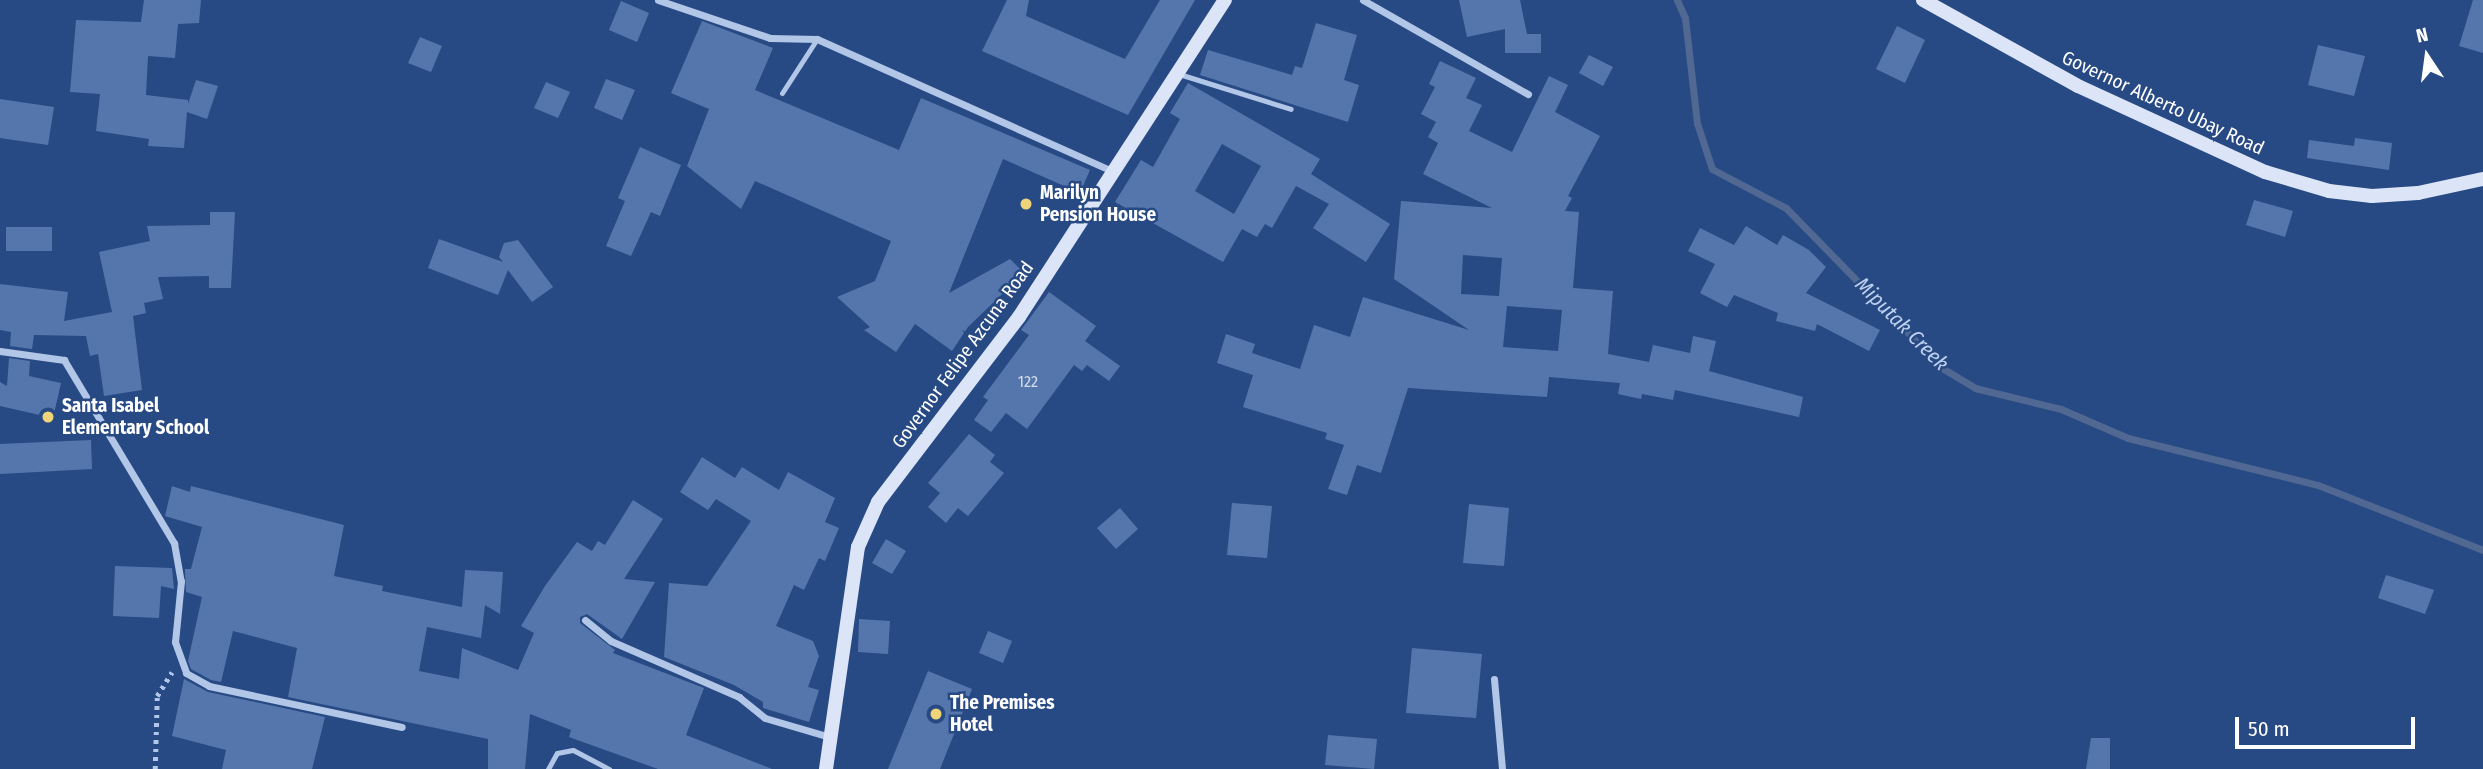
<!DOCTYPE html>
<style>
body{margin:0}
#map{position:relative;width:2483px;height:769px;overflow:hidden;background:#284a84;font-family:"Fira Sans Condensed",sans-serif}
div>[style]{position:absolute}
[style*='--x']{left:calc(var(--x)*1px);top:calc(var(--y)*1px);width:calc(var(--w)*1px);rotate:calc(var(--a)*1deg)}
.stream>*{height:7px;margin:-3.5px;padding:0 3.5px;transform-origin:3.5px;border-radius:3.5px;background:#506892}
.building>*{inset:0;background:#5576ad}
.path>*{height:4.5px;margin-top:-2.25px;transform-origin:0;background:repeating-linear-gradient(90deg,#b2c6e7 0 3.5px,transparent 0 8.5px)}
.lane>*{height:5px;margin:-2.5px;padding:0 2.5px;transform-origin:2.5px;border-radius:2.5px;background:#b2c6e7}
.street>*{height:7px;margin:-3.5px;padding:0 3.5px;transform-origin:3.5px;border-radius:3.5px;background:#b2c6e7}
.secondary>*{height:14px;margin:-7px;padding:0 7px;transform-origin:7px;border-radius:7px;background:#dce5f7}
.dots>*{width:19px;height:19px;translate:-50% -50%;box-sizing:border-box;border:4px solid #284a84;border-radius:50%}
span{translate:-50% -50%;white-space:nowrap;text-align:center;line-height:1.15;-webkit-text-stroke:5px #284a84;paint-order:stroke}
.number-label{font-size:16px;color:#d4ddea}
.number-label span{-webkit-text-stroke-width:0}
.street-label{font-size:19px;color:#fff}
.poi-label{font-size:19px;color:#fff;font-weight:700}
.left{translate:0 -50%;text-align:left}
.water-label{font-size:21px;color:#bed0ef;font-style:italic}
.north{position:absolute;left:2392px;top:21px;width:70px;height:70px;-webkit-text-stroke:5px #284a84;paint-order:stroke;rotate:347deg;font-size:19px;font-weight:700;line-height:28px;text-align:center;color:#fff}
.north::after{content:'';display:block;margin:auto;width:24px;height:32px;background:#fff;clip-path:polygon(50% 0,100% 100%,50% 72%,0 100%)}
.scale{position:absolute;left:2235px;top:717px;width:180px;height:32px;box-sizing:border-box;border:4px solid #fff;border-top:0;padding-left:9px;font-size:21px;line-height:24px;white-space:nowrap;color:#fff;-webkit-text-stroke:5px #284a84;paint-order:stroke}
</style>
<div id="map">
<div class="stream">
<div style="--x:1677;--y:0;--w:20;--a:66"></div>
<div style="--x:1685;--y:18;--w:106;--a:83.5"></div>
<div style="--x:1697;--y:123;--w:48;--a:71.9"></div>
<div style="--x:1712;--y:169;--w:84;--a:27.8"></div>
<div style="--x:1786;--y:208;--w:223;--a:45.7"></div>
<div style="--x:1942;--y:368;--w:39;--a:31"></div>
<div style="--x:1975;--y:388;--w:89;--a:13.7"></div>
<div style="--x:2061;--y:409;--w:73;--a:23.4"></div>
<div style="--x:2128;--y:438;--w:196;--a:13.9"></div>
<div style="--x:2318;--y:485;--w:177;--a:21.5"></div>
</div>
<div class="building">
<div style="clip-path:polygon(144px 0,201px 0,199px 23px,178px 24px,175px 58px,148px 56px,146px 95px,188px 100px,188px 104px,196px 80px,218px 86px,207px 119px,187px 112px,184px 148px,148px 146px,149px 139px,96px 131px,100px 94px,70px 92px,76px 20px,141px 22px)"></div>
<div style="clip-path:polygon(1007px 0,1029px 0,1026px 16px,1125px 59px,1160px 0,1195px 0,1128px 115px,982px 51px)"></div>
<div style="clip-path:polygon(1459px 0,1520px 0,1527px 34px,1541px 34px,1541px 53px,1505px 53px,1505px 29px,1467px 37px)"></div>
<div style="clip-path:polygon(2473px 0,2483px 0,2483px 53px,2459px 46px)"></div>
<div style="clip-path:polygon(621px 1px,649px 13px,637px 42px,609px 30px)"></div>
<div style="clip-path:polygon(702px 21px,773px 48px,755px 90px,899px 150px,921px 98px,1090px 170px,1080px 193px,1003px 159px,949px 293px,1010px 259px,1024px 273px,968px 327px,952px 351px,915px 324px,896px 352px,864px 330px,870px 327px,837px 297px,875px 281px,891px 241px,755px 181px,741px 209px,687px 166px,709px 109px,671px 93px)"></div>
<div style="clip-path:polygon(1316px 23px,1357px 35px,1344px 80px,1359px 85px,1348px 122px,1200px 75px,1208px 50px,1292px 75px,1295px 66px,1302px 68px)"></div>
<div style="clip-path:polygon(1897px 26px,1925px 40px,1905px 83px,1876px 69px)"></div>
<div style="clip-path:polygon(420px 37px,442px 46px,431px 72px,408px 63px)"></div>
<div style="clip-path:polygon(2318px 45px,2365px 56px,2354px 96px,2308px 85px)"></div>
<div style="clip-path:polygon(1589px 55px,1613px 67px,1603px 86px,1579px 73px)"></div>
<div style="clip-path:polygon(evenodd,1440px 61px,1476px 78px,1466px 98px,1482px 105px,1469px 131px,1512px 152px,1549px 76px,1568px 85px,1555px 112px,1600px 136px,1568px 196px,1572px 198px,1565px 211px,1579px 212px,1573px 288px,1613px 291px,1608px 354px,1649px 362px,1653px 345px,1690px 353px,1693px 336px,1716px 341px,1709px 371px,1803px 397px,1799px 417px,1675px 390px,1673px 400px,1642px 394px,1641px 399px,1618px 394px,1620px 383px,1549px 377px,1547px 397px,1408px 388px,1381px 473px,1357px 465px,1347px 495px,1328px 489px,1344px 445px,1325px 439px,1327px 433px,1243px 407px,1253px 375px,1217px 363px,1226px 334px,1255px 344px,1252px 353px,1300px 369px,1314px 325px,1350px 337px,1363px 297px,1469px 330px,1394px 279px,1401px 201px,1492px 208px,1423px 174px,1438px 143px,1428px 137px,1436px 122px,1421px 114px,1435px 87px,1429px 84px,1440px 61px,1463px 255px,1502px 258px,1499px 296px,1461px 294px,1463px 255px,1440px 61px,1507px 306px,1562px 310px,1558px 351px,1503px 347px,1507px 306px)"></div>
<div style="clip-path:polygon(606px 79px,635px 90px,622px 120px,594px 108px)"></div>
<div style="clip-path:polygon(546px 82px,570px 92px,558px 118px,534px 108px)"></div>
<div style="clip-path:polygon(evenodd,1188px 83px,1320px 159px,1311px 174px,1390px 224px,1366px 262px,1313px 228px,1329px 204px,1296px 186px,1272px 228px,1265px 224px,1257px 237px,1242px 229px,1223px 262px,1115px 202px,1141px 160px,1153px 167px,1180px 119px,1170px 113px,1188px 83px,1222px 144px,1261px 166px,1234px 214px,1195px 191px,1222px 144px)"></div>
<div style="clip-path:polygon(0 99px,54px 107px,48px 145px,0 138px)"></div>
<div style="clip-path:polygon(2355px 138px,2392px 143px,2389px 170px,2307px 158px,2309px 140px,2354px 146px)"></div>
<div style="clip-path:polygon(640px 147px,681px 165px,660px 216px,651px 212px,631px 256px,606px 246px,625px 201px,618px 198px)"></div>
<div style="clip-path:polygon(2254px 200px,2293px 211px,2285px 237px,2246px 225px)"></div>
<div style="clip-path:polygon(210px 212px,235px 212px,231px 288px,209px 288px,209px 276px,158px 277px,163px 299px,144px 303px,146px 313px,133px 316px,142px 390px,104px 396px,98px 354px,90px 356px,86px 336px,34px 335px,32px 349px,10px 346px,11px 332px,0 330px,0 284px,68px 292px,64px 321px,112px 312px,99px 252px,150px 241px,147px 226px,210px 225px)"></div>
<div style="clip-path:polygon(1746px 226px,1777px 245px,1783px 235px,1809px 250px,1826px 267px,1806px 293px,1880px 330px,1869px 351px,1817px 324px,1815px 331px,1776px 321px,1778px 313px,1734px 295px,1727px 307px,1700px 293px,1715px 264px,1688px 251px,1700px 228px,1734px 245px)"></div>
<div style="clip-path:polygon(6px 227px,52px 227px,52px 251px,6px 251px)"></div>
<div style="clip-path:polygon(439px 239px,503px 262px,499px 257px,504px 243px,518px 240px,553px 287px,532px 302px,508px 270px,498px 295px,428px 268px)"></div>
<div style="clip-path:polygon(1049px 292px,1096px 326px,1085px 341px,1120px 366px,1109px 381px,1087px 365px,1082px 371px,1074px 365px,1027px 429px,1006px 413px,991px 432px,974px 420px,988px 400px,983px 397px,1029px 335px,1021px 330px)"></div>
<div style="clip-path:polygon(9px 358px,30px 361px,29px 376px,61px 383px,53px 418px,0 406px,0 382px,7px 386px)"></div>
<div style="clip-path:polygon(969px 434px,995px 455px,990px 462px,1004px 473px,968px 516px,958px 508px,946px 523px,928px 507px,940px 493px,928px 483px)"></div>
<div style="clip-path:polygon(91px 440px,92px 469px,0 474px,0 444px)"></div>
<div style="clip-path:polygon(702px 457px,735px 478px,742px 467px,779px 490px,788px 472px,835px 498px,825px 522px,839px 528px,825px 561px,819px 558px,804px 590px,794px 585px,776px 626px,813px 641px,819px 656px,808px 687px,819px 690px,809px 722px,763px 708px,763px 702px,734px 685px,664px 657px,669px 583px,707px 586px,751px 521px,716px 499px,708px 510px,680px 492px)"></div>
<div style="clip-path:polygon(172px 486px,190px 492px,191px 486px,344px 525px,334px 576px,383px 586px,382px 591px,462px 607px,465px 570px,503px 572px,500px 614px,485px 605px,481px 638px,427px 627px,419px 671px,459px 679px,462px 648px,518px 670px,534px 633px,521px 626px,545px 586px,577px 542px,592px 551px,598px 541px,605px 545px,633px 500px,663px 519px,624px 579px,655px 582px,622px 639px,587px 614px,580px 617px,580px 623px,615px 650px,613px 653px,704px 688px,686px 735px,772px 769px,658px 769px,569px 737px,571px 730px,530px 714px,525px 769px,488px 769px,488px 739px,288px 697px,297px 648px,233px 631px,221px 682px,211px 680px,191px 669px,188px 661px,202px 597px,186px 592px,185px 569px,191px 569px,202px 527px,165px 516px)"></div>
<div style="clip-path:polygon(1232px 503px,1272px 506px,1267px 558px,1227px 555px)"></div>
<div style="clip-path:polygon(1469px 504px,1509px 508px,1504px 566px,1463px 563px)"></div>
<div style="clip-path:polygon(1120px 508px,1138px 529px,1116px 549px,1097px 528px)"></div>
<div style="clip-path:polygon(886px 539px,906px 551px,892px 574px,872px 563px)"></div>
<div style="clip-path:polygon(115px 566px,172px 568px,174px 589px,161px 586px,159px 618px,113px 616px)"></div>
<div style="clip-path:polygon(2386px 575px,2434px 590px,2425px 614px,2378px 598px)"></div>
<div style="clip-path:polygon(859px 619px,890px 621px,888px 654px,858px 652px)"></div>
<div style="clip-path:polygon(988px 631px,1012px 641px,1003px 663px,979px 653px)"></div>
<div style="clip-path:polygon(1412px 648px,1482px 654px,1476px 718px,1406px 713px)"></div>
<div style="clip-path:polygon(928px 671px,972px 689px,940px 769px,888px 769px)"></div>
<div style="clip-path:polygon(184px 679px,208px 692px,325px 717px,312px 769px,222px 769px,226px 750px,172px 736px)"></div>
<div style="clip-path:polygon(1328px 735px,1377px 739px,1374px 769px,1325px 765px)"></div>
<div style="clip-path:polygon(2091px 738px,2110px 738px,2110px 769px,2086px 769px)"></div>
</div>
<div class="path">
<div style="--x:155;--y:769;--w:73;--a:-88.4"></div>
<div style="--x:157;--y:696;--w:28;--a:-58"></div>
</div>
<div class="lane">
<div style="--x:1179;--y:74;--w:117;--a:17.4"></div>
<div style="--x:782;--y:93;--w:64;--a:-57.1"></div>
<div style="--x:548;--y:769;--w:18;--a:-61"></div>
<div style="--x:557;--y:753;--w:16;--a:-11"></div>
<div style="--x:573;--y:750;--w:41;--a:27.8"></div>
</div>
<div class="street">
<div style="--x:658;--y:0;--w:118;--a:18.7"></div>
<div style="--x:770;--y:38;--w:47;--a:1.2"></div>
<div style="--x:817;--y:39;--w:326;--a:24.1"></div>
<div style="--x:1363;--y:0;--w:190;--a:29.7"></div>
<div style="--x:0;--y:351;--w:65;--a:8"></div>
<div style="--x:64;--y:360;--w:214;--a:59"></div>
<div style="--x:174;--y:543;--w:39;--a:80"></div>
<div style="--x:181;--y:581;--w:61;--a:95.6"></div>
<div style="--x:175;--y:642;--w:33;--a:70"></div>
<div style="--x:186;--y:673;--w:26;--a:29"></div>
<div style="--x:209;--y:686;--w:197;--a:12"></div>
<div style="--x:585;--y:620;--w:33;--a:39"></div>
<div style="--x:611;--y:641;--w:140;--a:23.6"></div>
<div style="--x:739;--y:697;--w:33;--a:39"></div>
<div style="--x:765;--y:718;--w:68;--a:16.3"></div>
<div style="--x:1494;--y:679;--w:90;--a:84.9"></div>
</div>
<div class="secondary">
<div style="--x:1923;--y:0;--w:177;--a:29"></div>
<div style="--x:2078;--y:86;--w:206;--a:24.7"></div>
<div style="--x:2265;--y:172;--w:67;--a:16.5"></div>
<div style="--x:2329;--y:191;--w:43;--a:6.6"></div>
<div style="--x:2372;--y:196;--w:46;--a:-3.7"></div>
<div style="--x:2418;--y:193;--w:66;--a:-12.2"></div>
<div style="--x:826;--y:769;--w:224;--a:-81.8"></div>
<div style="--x:858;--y:547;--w:49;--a:-66"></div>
<div style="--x:878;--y:502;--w:233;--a:-52.7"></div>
<div style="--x:1019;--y:317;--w:378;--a:-57"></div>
</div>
<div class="dots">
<div style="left:1026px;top:204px;background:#efd578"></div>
<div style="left:48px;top:417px;background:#efd578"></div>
<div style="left:936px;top:714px;background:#efd578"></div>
</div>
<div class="number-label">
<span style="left:1028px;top:382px">122</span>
</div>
<div class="street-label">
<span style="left:2163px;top:103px;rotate:25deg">Governor Alberto Ubay Road</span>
<span style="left:963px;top:355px;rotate:-54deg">Governor Felipe Azcuna Road</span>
</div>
<div class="poi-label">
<span class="left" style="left:1040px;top:204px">Marilyn<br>Pension House</span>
<span class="left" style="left:62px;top:417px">Santa Isabel<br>Elementary School</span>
<span class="left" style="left:950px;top:714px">The Premises<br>Hotel</span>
</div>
<div class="water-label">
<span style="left:1902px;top:324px;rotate:45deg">Miputak Creek</span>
</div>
<div class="north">N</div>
<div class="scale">50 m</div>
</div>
